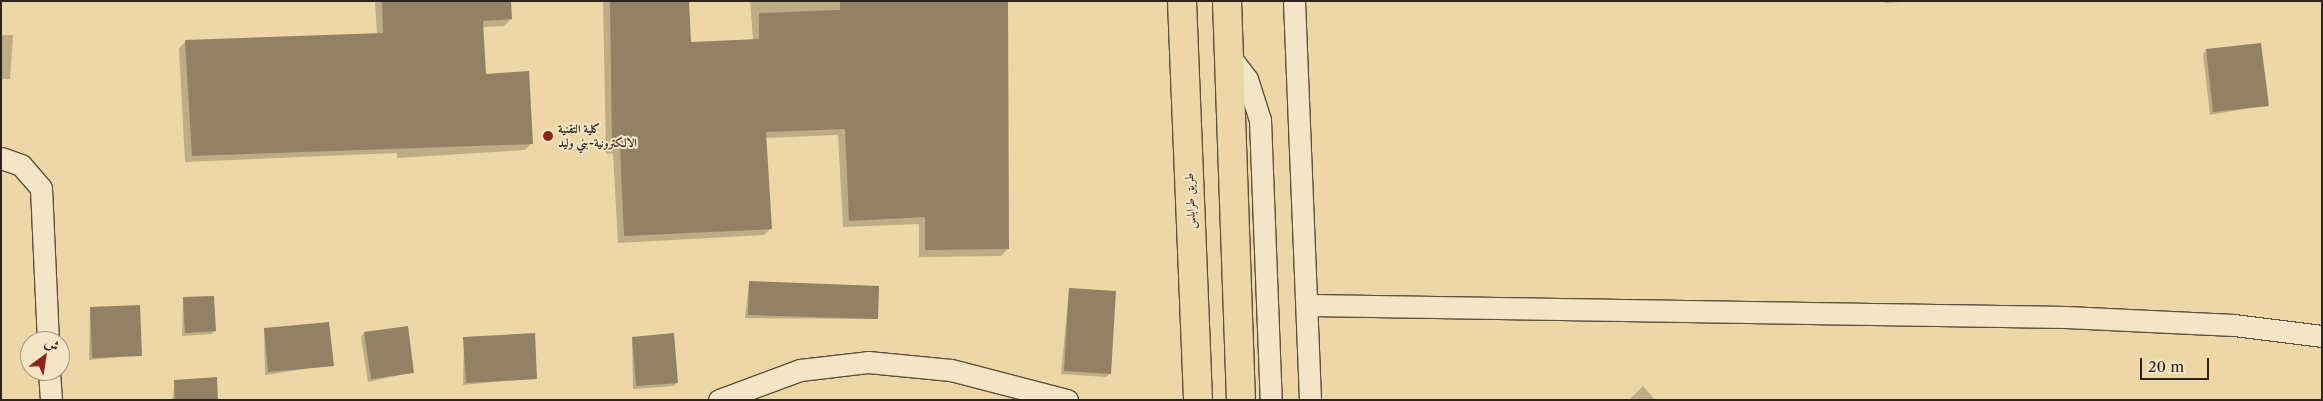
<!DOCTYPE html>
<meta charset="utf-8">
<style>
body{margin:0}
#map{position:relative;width:2323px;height:401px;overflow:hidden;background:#edd7a6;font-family:"Libre Caslon Text",Amiri,serif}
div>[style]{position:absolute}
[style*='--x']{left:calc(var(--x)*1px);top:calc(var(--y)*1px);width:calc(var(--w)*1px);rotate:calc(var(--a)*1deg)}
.shadow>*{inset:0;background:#0003}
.building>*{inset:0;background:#928165}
.roads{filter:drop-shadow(1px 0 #5e5040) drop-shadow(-1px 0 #5e5040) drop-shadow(0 1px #5e5040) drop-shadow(0 -1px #5e5040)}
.minor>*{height:21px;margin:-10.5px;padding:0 10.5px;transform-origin:10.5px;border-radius:10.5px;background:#f3e5c5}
.trunk>*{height:28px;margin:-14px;padding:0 14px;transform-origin:14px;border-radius:14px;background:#edd7a6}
.dots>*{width:14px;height:14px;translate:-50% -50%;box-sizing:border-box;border:2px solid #f3e5c5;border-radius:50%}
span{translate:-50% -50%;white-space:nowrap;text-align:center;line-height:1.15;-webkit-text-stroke:4px #f3e5c5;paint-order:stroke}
.poi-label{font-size:12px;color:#2f231e;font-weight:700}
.left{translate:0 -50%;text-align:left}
.street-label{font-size:12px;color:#2f231e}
.frame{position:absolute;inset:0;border:2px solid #2f231e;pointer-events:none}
.north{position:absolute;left:20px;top:331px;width:50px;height:50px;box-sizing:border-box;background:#f3e5c5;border:1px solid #a59782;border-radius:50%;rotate:31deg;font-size:14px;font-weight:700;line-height:20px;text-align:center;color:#2f231e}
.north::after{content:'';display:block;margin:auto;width:18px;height:22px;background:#8f2418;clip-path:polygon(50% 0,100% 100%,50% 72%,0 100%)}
.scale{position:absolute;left:2140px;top:358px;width:69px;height:22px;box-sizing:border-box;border:2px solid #2f231e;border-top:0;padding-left:6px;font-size:15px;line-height:18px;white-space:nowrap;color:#2f231e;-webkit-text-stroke:4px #f3e5c5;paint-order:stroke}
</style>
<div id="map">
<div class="shadow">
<div style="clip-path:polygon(375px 1px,510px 1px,511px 19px,504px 26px,482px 27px,484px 76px,532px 143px,525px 150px,397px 158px,397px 153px,185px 162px,179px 48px,186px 41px,377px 34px)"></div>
<div style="clip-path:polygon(603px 1px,688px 1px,690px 43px,753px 40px,750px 1px,1006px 1px,1008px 249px,1001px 256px,919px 257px,919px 224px,843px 227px,838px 135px,765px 138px,771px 228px,764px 235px,618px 243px,613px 153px,606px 154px)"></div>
<div style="clip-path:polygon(1885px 1px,1919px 1px,1885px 3px)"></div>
<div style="clip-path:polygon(1px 35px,13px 35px,10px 79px,1px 79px)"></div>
<div style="clip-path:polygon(2206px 50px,2267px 105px,2210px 115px,2203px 54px)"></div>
<div style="clip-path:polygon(749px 283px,877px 319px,745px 318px)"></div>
<div style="clip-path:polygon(1069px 289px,1110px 374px,1106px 377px,1061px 374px)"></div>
<div style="clip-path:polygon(183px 299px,215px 331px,212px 334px,182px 336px)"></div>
<div style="clip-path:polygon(90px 308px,141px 355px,89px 360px)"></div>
<div style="clip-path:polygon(264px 329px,332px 365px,265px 375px)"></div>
<div style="clip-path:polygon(364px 333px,413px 372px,368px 382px,361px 337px)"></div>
<div style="clip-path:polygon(464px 338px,536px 378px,463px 385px)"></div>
<div style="clip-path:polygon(632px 338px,677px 382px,674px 386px,633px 389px)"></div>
<div style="clip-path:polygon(175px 382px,217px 400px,172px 400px)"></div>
<div style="clip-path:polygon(1643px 386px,1655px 400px,1629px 400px)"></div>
</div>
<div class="building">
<div style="clip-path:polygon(382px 1px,511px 1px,512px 19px,483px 21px,486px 74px,529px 71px,533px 144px,192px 156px,185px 40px,383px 33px)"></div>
<div style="clip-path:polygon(610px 1px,689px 1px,691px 42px,759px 39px,759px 13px,840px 10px,840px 1px,1008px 1px,1009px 249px,925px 250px,925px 217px,849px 221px,845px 129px,766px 132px,772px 229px,624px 236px,620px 147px,612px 148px)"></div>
<div style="clip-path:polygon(2261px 43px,2269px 106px,2213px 112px,2206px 49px)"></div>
<div style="clip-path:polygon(749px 281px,879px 286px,878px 319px,748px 315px)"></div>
<div style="clip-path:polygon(1069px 288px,1116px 291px,1111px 374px,1064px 371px)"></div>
<div style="clip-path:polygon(214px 296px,216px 331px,185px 333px,183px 297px)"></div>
<div style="clip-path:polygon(140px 305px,142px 356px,92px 358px,90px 307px)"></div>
<div style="clip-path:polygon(329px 322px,334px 366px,268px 372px,264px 328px)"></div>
<div style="clip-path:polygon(408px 326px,414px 373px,371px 379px,364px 332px)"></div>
<div style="clip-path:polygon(535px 333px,537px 379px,466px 383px,463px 337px)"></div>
<div style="clip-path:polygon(674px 333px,678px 383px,636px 386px,632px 337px)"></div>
<div style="clip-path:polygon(217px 377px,218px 400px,175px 400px,174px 380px)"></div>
</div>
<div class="roads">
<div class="minor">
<div style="--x:1294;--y:1;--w:399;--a:87.7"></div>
<div style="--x:1228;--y:54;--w:31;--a:53"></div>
<div style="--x:1247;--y:79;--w:43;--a:72.4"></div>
<div style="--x:1260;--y:120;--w:280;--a:87.8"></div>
<div style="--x:1;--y:158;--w:21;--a:19"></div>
<div style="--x:21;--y:165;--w:30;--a:49"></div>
<div style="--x:41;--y:188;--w:153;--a:87.4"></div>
<div style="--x:1310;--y:305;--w:756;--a:0.91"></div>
<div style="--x:2066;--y:317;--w:168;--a:2.7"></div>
<div style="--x:2234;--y:325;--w:89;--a:7.1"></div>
<div style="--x:49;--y:371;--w:29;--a:86"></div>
<div style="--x:719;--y:400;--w:86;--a:-20.3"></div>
<div style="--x:800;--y:370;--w:68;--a:-6.7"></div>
<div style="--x:868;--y:362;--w:83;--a:5.5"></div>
<div style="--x:951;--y:370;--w:120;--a:14.5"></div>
</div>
<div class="trunk">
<div style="--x:1182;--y:1;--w:399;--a:87.7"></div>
<div style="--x:1227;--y:1;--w:399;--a:88"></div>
</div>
</div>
<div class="dots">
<div style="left:548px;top:136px;background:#8f2418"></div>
</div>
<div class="poi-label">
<span class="left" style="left:558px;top:136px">كلية التقنية<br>الالكترونية-بني وليد</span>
</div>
<div class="street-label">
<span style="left:1190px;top:201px;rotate:-92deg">طريق طرابلس</span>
</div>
<div class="frame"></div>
<div class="north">ش</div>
<div class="scale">20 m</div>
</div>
